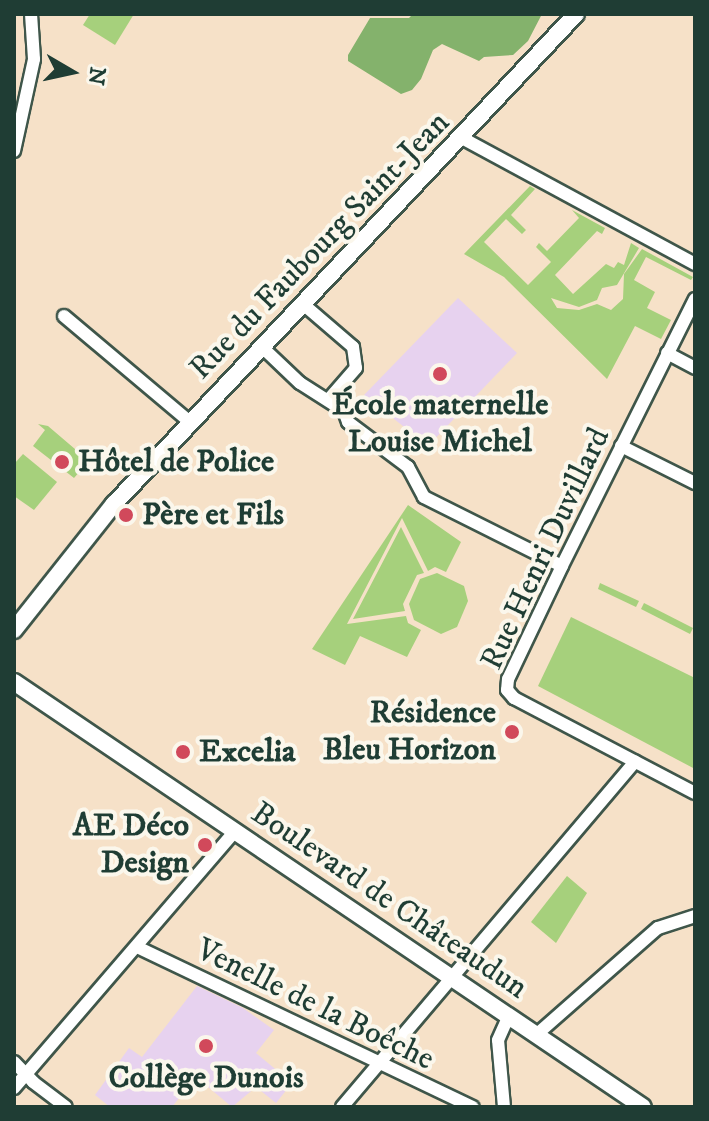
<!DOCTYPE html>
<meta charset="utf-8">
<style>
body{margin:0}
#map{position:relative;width:709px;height:1121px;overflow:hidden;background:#f6e1c8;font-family:"IM FELL DW Pica",serif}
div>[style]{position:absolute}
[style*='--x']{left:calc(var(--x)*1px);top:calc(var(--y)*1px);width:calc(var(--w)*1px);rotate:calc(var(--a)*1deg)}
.built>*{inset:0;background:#e7d2ef}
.green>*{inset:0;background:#a6d07c}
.forest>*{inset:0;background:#84b26c}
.roads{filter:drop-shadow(2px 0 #3f564a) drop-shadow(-2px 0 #3f564a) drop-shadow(0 2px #3f564a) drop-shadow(0 -2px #3f564a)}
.minor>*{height:12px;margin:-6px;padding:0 6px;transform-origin:6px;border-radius:6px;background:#fff}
.major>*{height:16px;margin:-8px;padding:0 8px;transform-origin:8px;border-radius:8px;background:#fff}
.dots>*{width:22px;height:22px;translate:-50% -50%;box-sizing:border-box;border:4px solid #fbf7ec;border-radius:50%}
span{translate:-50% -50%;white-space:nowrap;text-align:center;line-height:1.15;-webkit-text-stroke:8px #fbf7ec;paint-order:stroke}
.street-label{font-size:32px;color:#1f3d34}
.poi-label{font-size:32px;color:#1f3d34;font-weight:700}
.left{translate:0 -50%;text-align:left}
.right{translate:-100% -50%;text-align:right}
.frame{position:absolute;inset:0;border:16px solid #1f3d34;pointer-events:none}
.north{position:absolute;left:32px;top:32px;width:80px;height:80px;-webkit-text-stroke:6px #fbf7ec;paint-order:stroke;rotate:99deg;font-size:22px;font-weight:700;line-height:32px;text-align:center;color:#1f3d34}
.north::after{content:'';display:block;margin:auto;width:28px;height:36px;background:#1f3d34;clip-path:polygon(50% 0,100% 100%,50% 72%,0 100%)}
</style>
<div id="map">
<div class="built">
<div style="clip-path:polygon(458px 298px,517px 353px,428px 446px,364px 395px)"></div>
<div style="clip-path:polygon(197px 986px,243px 1008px,274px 1030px,256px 1053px,292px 1083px,276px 1103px,256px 1087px,232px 1107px,196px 1077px,172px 1107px,110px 1107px,95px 1095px,129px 1048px,142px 1057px)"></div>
</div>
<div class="green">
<div style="clip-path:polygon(90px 14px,134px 14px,115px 45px,83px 25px)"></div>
<div style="clip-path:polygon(530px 186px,535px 189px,511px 215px,526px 230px,522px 234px,506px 219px,484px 242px,528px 285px,551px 262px,536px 247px,539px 243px,547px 251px,579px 218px,572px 210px,605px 228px,602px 234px,597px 231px,555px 275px,573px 294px,606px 264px,614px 268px,618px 262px,624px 265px,631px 243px,639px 248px,617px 285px,602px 288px,597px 300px,579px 307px,551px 298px,557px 308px,579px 310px,597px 304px,611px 310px,623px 299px,624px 274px,642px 249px,693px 277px,691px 280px,646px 257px,634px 280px,655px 292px,647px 308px,671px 320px,661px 339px,635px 326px,607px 379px,504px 277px,464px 254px)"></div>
<div style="clip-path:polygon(38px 424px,48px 426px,89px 461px,74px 478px,33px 446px,45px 430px)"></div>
<div style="clip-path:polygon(23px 454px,57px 482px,34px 510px,14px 496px,15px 463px)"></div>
<div style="clip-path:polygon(408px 505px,461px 542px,446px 572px,435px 567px,428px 571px,402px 518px,347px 624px,406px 616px,408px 623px,421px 630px,407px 657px,360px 636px,345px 665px,312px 649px)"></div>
<div style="clip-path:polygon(401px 527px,424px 573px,417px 575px,403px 604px,405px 611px,353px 619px)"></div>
<div style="clip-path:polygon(437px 573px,464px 586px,468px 601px,457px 627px,441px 634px,414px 620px,409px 604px,420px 579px)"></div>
<div style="clip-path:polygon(600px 583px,639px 601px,636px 607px,598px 589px)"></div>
<div style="clip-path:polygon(644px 603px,693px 628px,690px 634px,641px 609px)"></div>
<div style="clip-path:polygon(571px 617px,695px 678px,695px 769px,538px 686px)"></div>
<div style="clip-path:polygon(567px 876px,587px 893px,556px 943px,531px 922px)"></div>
</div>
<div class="forest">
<div style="clip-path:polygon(413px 14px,542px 14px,528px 41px,513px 55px,484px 57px,479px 61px,442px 44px,433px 50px,421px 79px,412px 90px,401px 94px,348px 61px,348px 55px,370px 18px,409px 18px)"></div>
</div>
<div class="roads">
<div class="minor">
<div style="--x:462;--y:138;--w:265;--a:28.4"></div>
<div style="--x:14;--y:151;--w:94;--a:-77.7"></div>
<div style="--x:34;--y:59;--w:45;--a:-93.8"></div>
<div style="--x:695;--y:299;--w:298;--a:116.5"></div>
<div style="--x:562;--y:566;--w:125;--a:115.5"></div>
<div style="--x:508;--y:679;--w:11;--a:95"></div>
<div style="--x:507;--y:690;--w:11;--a:49"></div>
<div style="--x:514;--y:698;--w:204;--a:27.7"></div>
<div style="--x:303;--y:304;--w:66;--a:40.7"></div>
<div style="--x:353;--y:347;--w:21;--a:82"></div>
<div style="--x:356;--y:368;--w:41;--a:131.1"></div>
<div style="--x:64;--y:316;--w:165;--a:40.1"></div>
<div style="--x:262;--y:347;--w:52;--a:43.5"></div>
<div style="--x:300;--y:383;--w:52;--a:32.5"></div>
<div style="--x:344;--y:411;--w:12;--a:70"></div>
<div style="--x:348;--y:422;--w:75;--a:36.9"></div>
<div style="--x:408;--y:467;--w:34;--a:62"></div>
<div style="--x:424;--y:497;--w:154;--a:26.6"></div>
<div style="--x:667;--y:353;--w:32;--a:28"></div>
<div style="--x:621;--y:446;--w:83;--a:26.6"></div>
<div style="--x:137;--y:947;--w:372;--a:25.5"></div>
<div style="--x:536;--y:1035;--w:162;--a:-41.3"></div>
<div style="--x:658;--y:928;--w:39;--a:-18"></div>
<div style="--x:14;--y:1062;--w:28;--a:46"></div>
<div style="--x:33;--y:1082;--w:41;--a:37.1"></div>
<div style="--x:14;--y:1088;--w:339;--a:-49.3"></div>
<div style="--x:342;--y:1107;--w:453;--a:-49.7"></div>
<div style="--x:504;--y:1107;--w:67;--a:-95.1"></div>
<div style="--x:498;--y:1040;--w:27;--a:-66"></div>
</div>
<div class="major">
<div style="--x:14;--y:630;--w:161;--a:-51.6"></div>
<div style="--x:114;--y:504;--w:673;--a:-46.68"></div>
<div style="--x:14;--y:682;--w:759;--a:34.05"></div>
</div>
</div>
<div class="dots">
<div style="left:440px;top:374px;background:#d1495b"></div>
<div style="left:62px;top:462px;background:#d1495b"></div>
<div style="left:126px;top:515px;background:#d1495b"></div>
<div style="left:512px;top:732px;background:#d1495b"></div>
<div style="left:183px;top:752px;background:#d1495b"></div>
<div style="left:205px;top:845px;background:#d1495b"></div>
<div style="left:206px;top:1046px;background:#d1495b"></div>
</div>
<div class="street-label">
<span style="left:320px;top:246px;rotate:-46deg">Rue du Faubourg Saint-Jean</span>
<span style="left:546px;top:549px;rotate:-65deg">Rue Henri Duvillard</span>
<span style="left:389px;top:901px;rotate:34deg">Boulevard de Châteaudun</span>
<span style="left:315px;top:1005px;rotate:26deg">Venelle de la Boêche</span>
</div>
<div class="poi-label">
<span style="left:440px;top:424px">École maternelle<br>Louise Michel</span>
<span class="left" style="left:78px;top:462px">Hôtel de Police</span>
<span class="left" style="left:142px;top:515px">Père et Fils</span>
<span class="right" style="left:496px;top:732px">Résidence<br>Bleu Horizon</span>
<span class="left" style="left:199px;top:752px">Excelia</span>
<span class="right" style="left:189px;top:845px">AE Déco<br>Design</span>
<span style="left:206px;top:1078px">Collège Dunois</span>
</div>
<div class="frame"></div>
<div class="north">N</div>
</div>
